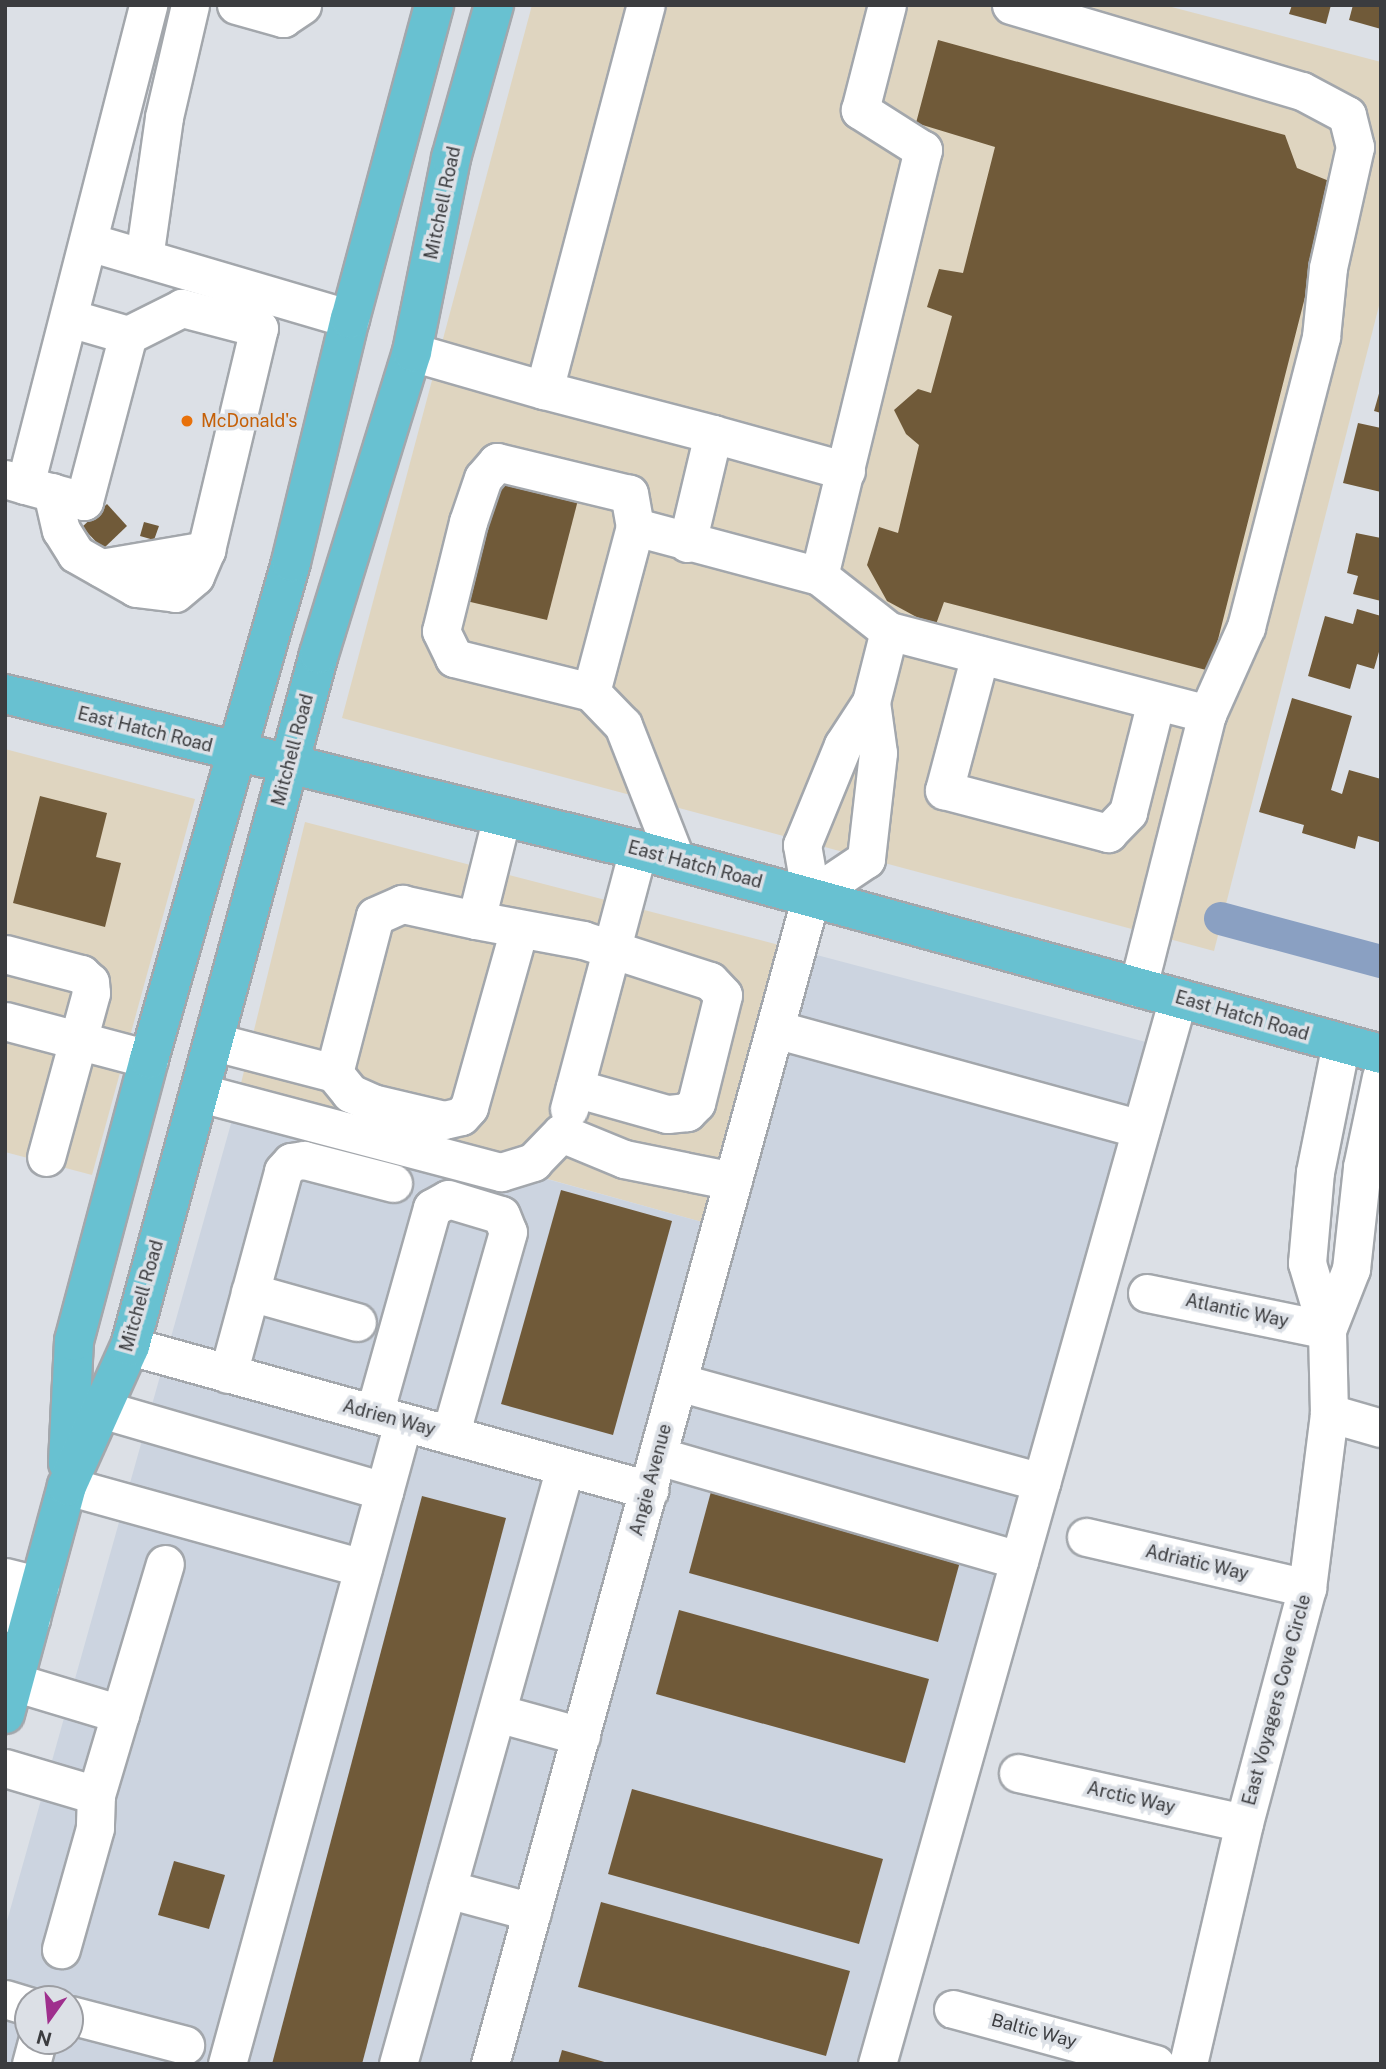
<!DOCTYPE html>
<style>
body{margin:0}
#map{position:relative;width:1386px;height:2069px;overflow:hidden;background:#dce0e6;font-family:"Public Sans",sans-serif}
div>[style]{position:absolute}
[style*='--x']{left:calc(var(--x)*1px);top:calc(var(--y)*1px);width:calc(var(--w)*1px);rotate:calc(var(--a)*1deg)}
.commercial>*{inset:0;background:#dfd5c0}
.built>*{inset:0;background:#ccd4e0}
.canal>*{height:33px;margin:-16.5px;padding:0 16.5px;transform-origin:16.5px;border-radius:16.5px;background:#8aa0c2}
.building>*{inset:0;background:#705a39}
.roads{filter:drop-shadow(2px 0 #a3a7ac) drop-shadow(-2px 0 #a3a7ac) drop-shadow(0 2px #a3a7ac) drop-shadow(0 -2px #a3a7ac)}
.minor>*{height:37px;margin:-18.5px;padding:0 18.5px;transform-origin:18.5px;border-radius:18.5px;background:#fff}
.major>*{height:38px;margin:-19px;padding:0 19px;transform-origin:19px;border-radius:19px;background:#68c1d1}
.dots>*{width:19px;height:19px;translate:-50% -50%;box-sizing:border-box;border:4px solid #dce0e6;border-radius:50%}
span{translate:-50% -50%;white-space:nowrap;text-align:center;line-height:1.15;-webkit-text-stroke:7px #dce0e6;paint-order:stroke}
.street-label{font-size:18px;color:#3b3c3f}
.food-label{font-size:18px;color:#c56008}
.left{translate:0 -50%;text-align:left}
.frame{position:absolute;inset:0;border:7px solid #3b3c3f;pointer-events:none}
.north{position:absolute;left:14px;top:1985px;width:70px;height:70px;box-sizing:border-box;background:#dce0e6;border:2px solid #9c9ea3;border-radius:50%;rotate:195deg;font-size:19px;font-weight:700;line-height:28px;text-align:center;color:#3b3c3f}
.north::after{content:'';display:block;margin:auto;width:24px;height:32px;background:#9f2f8d;clip-path:polygon(50% 0,100% 100%,50% 72%,0 100%)}
</style>
<div id="map">
<div class="commercial">
<div style="clip-path:polygon(532px 5px,1164px 5px,1381px 62px,1381px 298px,1214px 951px,342px 718px)"></div>
<div style="clip-path:polygon(5px 749px,195px 799px,92px 1175px,5px 1152px)"></div>
<div style="clip-path:polygon(305px 822px,779px 945px,709px 1224px,544px 1178px,506px 1187px,232px 1120px)"></div>
</div>
<div class="built">
<div style="clip-path:polygon(evenodd,779px 945px,1180px 1051px,900px 2064px,5px 2064px,5px 1928px,232px 1120px,506px 1187px,543px 1178px,709px 1224px,779px 945px,28px 1999px,70px 1999px,70px 2041px,28px 2041px,28px 1999px)"></div>
</div>
<div class="canal">
<div style="--x:1220;--y:918;--w:167;--a:15"></div>
</div>
<div class="building">
<div style="clip-path:polygon(1292px 5px,1331px 5px,1326px 24px,1289px 14px)"></div>
<div style="clip-path:polygon(1353px 5px,1381px 5px,1381px 29px,1349px 20px)"></div>
<div style="clip-path:polygon(938px 40px,1285px 135px,1297px 168px,1334px 183px,1210px 671px,944px 602px,935px 627px,887px 601px,867px 565px,879px 527px,898px 533px,919px 445px,906px 434px,894px 410px,918px 389px,931px 393px,952px 316px,927px 307px,939px 269px,963px 273px,995px 147px,916px 123px)"></div>
<div style="clip-path:polygon(1380px 390px,1381px 390px,1381px 413px,1374px 411px)"></div>
<div style="clip-path:polygon(1358px 423px,1381px 428px,1381px 492px,1343px 483px)"></div>
<div style="clip-path:polygon(496px 481px,578px 500px,547px 620px,462px 600px)"></div>
<div style="clip-path:polygon(107px 504px,127px 526px,103px 549px,82px 527px)"></div>
<div style="clip-path:polygon(144px 522px,159px 526px,154px 540px,140px 536px)"></div>
<div style="clip-path:polygon(1356px 533px,1381px 538px,1381px 601px,1353px 594px,1358px 576px,1347px 573px)"></div>
<div style="clip-path:polygon(1357px 609px,1381px 616px,1381px 645px,1374px 669px,1357px 664px,1350px 689px,1308px 676px,1325px 616px,1353px 624px)"></div>
<div style="clip-path:polygon(1292px 698px,1352px 716px,1331px 790px,1342px 794px,1349px 770px,1381px 779px,1379px 842px,1358px 836px,1355px 849px,1302px 833px,1304px 825px,1259px 812px)"></div>
<div style="clip-path:polygon(40px 796px,107px 813px,96px 857px,121px 863px,105px 927px,13px 903px)"></div>
<div style="clip-path:polygon(561px 1190px,672px 1221px,613px 1435px,501px 1404px)"></div>
<div style="clip-path:polygon(712px 1488px,961px 1558px,938px 1642px,689px 1573px)"></div>
<div style="clip-path:polygon(422px 1496px,506px 1518px,362px 2064px,272px 2064px)"></div>
<div style="clip-path:polygon(679px 1610px,929px 1679px,905px 1763px,656px 1694px)"></div>
<div style="clip-path:polygon(632px 1789px,883px 1859px,859px 1944px,608px 1874px)"></div>
<div style="clip-path:polygon(174px 1861px,225px 1875px,209px 1929px,158px 1915px)"></div>
<div style="clip-path:polygon(601px 1902px,850px 1971px,826px 2056px,578px 1987px)"></div>
<div style="clip-path:polygon(562px 2050px,608px 2063px,607px 2064px,558px 2064px)"></div>
</div>
<div class="roads">
<div class="minor">
<div style="--x:236;--y:5;--w:49;--a:15.5"></div>
<div style="--x:283;--y:18;--w:23;--a:-34"></div>
<div style="--x:1011;--y:5;--w:303;--a:16.5"></div>
<div style="--x:1302;--y:91;--w:51;--a:28.1"></div>
<div style="--x:1347;--y:115;--w:33;--a:76"></div>
<div style="--x:1355;--y:147;--w:124;--a:102.6"></div>
<div style="--x:1328;--y:268;--w:69;--a:95.8"></div>
<div style="--x:1321;--y:337;--w:300;--a:104.5"></div>
<div style="--x:1246;--y:627;--w:95;--a:114.1"></div>
<div style="--x:1207;--y:714;--w:282;--a:104.2"></div>
<div style="--x:89;--y:242;--w:272;--a:16.4"></div>
<div style="--x:144;--y:258;--w:142;--a:-81.9"></div>
<div style="--x:164;--y:117;--w:115;--a:-76.9"></div>
<div style="--x:412;--y:352;--w:137;--a:16.1"></div>
<div style="--x:544;--y:390;--w:398;--a:-75.2"></div>
<div style="--x:544;--y:390;--w:175;--a:14.6"></div>
<div style="--x:713;--y:434;--w:112;--a:103.4"></div>
<div style="--x:713;--y:434;--w:138;--a:15.5"></div>
<div style="--x:5;--y:479;--w:21;--a:17"></div>
<div style="--x:25;--y:485;--w:496;--a:-75.6"></div>
<div style="--x:32;--y:487;--w:54;--a:15.1"></div>
<div style="--x:84;--y:501;--w:172;--a:-75.2"></div>
<div style="--x:128;--y:335;--w:61;--a:-163.9"></div>
<div style="--x:52;--y:492;--w:39;--a:77"></div>
<div style="--x:61;--y:530;--w:28;--a:58"></div>
<div style="--x:76;--y:554;--w:69;--a:29.5"></div>
<div style="--x:136;--y:588;--w:39;--a:7"></div>
<div style="--x:175;--y:593;--w:26;--a:-40"></div>
<div style="--x:195;--y:576;--w:28;--a:-67"></div>
<div style="--x:206;--y:550;--w:228;--a:-76.6"></div>
<div style="--x:259;--y:328;--w:80;--a:-165.4"></div>
<div style="--x:182;--y:308;--w:60;--a:153.4"></div>
<div style="--x:635;--y:527;--w:34;--a:-100"></div>
<div style="--x:629;--y:494;--w:136;--a:-166.4"></div>
<div style="--x:497;--y:462;--w:21;--a:131"></div>
<div style="--x:483;--y:478;--w:46;--a:108.8"></div>
<div style="--x:468;--y:522;--w:112;--a:103.9"></div>
<div style="--x:441;--y:631;--w:30;--a:64"></div>
<div style="--x:454;--y:658;--w:141;--a:13.9"></div>
<div style="--x:591;--y:692;--w:46;--a:45.9"></div>
<div style="--x:623;--y:725;--w:145;--a:68.6"></div>
<div style="--x:101;--y:568;--w:107;--a:-9.7"></div>
<div style="--x:819;--y:576;--w:439;--a:-76.3"></div>
<div style="--x:923;--y:150;--w:75;--a:-147.6"></div>
<div style="--x:860;--y:110;--w:108;--a:-75.6"></div>
<div style="--x:980;--y:655;--w:140;--a:104.9"></div>
<div style="--x:944;--y:790;--w:170;--a:14.7"></div>
<div style="--x:1108;--y:833;--w:29;--a:-46"></div>
<div style="--x:1128;--y:812;--w:114;--a:-75.8"></div>
<div style="--x:591;--y:692;--w:171;--a:-75.1"></div>
<div style="--x:635;--y:527;--w:190;--a:14.9"></div>
<div style="--x:819;--y:576;--w:89;--a:38.2"></div>
<div style="--x:889;--y:631;--w:329;--a:14.6"></div>
<div style="--x:871;--y:702;--w:73;--a:-75.8"></div>
<div style="--x:476;--y:920;--w:109;--a:10.6"></div>
<div style="--x:583;--y:940;--w:133;--a:17.9"></div>
<div style="--x:710;--y:981;--w:19;--a:47"></div>
<div style="--x:723;--y:995;--w:111;--a:104"></div>
<div style="--x:696;--y:1103;--w:13;--a:135"></div>
<div style="--x:687;--y:1112;--w:20;--a:174"></div>
<div style="--x:667;--y:1114;--w:96;--a:-164.2"></div>
<div style="--x:5;--y:954;--w:79;--a:14.7"></div>
<div style="--x:81;--y:974;--w:12;--a:42"></div>
<div style="--x:90;--y:982;--w:11;--a:85"></div>
<div style="--x:91;--y:993;--w:170;--a:105.3"></div>
<div style="--x:5;--y:1021;--w:149;--a:14.8"></div>
<div style="--x:775;--y:1029;--w:379;--a:15.3"></div>
<div style="--x:215;--y:1042;--w:123;--a:14.6"></div>
<div style="--x:334;--y:1073;--w:162;--a:-75.4"></div>
<div style="--x:375;--y:916;--w:30;--a:-24"></div>
<div style="--x:402;--y:904;--w:76;--a:12.2"></div>
<div style="--x:476;--y:920;--w:107;--a:-76"></div>
<div style="--x:334;--y:1073;--w:26;--a:51"></div>
<div style="--x:350;--y:1093;--w:24;--a:24"></div>
<div style="--x:372;--y:1103;--w:74;--a:13.3"></div>
<div style="--x:444;--y:1120;--w:17;--a:-13"></div>
<div style="--x:461;--y:1116;--w:12;--a:-48"></div>
<div style="--x:469;--y:1107;--w:185;--a:-74.3"></div>
<div style="--x:201;--y:1093;--w:310;--a:14.8"></div>
<div style="--x:501;--y:1172;--w:34;--a:-17"></div>
<div style="--x:533;--y:1162;--w:40;--a:-46"></div>
<div style="--x:561;--y:1133;--w:68;--a:22.4"></div>
<div style="--x:624;--y:1159;--w:111;--a:11.4"></div>
<div style="--x:569;--y:1109;--w:268;--a:-75.1"></div>
<div style="--x:250;--y:1292;--w:111;--a:15.7"></div>
<div style="--x:1147;--y:1293;--w:184;--a:11.6"></div>
<div style="--x:1327;--y:1330;--w:66;--a:-68.5"></div>
<div style="--x:1351;--y:1269;--w:103;--a:-83.8"></div>
<div style="--x:1362;--y:1167;--w:92;--a:-78.1"></div>
<div style="--x:130;--y:1346;--w:539;--a:15.51"></div>
<div style="--x:228;--y:1374;--w:210;--a:-74.8"></div>
<div style="--x:283;--y:1171;--w:12;--a:-48"></div>
<div style="--x:291;--y:1162;--w:13;--a:-9"></div>
<div style="--x:304;--y:1160;--w:92;--a:14.5"></div>
<div style="--x:678;--y:1382;--w:377;--a:15.4"></div>
<div style="--x:101;--y:1409;--w:295;--a:16.2"></div>
<div style="--x:1329;--y:1413;--w:54;--a:16.1"></div>
<div style="--x:374;--y:1414;--w:214;--a:-74.3"></div>
<div style="--x:432;--y:1208;--w:18;--a:-29"></div>
<div style="--x:448;--y:1199;--w:55;--a:16.8"></div>
<div style="--x:501;--y:1215;--w:18;--a:68"></div>
<div style="--x:508;--y:1232;--w:211;--a:105.9"></div>
<div style="--x:658;--y:1456;--w:376;--a:16.1"></div>
<div style="--x:67;--y:1486;--w:307;--a:15.5"></div>
<div style="--x:1086;--y:1537;--w:227;--a:13"></div>
<div style="--x:5;--y:1577;--w:36;--a:14"></div>
<div style="--x:5;--y:1612;--w:27;--a:13"></div>
<div style="--x:14;--y:1682;--w:111;--a:16.8"></div>
<div style="--x:497;--y:1713;--w:87;--a:15.3"></div>
<div style="--x:5;--y:1768;--w:95;--a:16.5"></div>
<div style="--x:96;--y:1795;--w:33;--a:92"></div>
<div style="--x:95;--y:1828;--w:126;--a:105.7"></div>
<div style="--x:1018;--y:1773;--w:231;--a:12.5"></div>
<div style="--x:96;--y:1795;--w:241;--a:-73.4"></div>
<div style="--x:447;--y:1889;--w:88;--a:15.1"></div>
<div style="--x:5;--y:1999;--w:24;--a:17"></div>
<div style="--x:953;--y:2009;--w:210;--a:15.2"></div>
<div style="--x:70;--y:2015;--w:119;--a:14.6"></div>
<div style="--x:31;--y:2064;--w:24;--a:-75"></div>
<div style="--x:227;--y:2064;--w:665;--a:-74.65"></div>
<div style="--x:398;--y:2064;--w:620;--a:-74.37"></div>
<div style="--x:490;--y:2064;--w:1211;--a:-74.63"></div>
<div style="--x:811;--y:896;--w:52;--a:-100"></div>
<div style="--x:802;--y:845;--w:108;--a:-67.7"></div>
<div style="--x:843;--y:745;--w:51;--a:-56.9"></div>
<div style="--x:871;--y:702;--w:51;--a:82.2"></div>
<div style="--x:878;--y:753;--w:107;--a:96.5"></div>
<div style="--x:866;--y:859;--w:66;--a:146.1"></div>
<div style="--x:877;--y:2064;--w:1108;--a:-74.23"></div>
<div style="--x:1188;--y:2064;--w:247;--a:-76.9"></div>
<div style="--x:1244;--y:1823;--w:243;--a:-75"></div>
<div style="--x:1307;--y:1588;--w:176;--a:-82.8"></div>
<div style="--x:1329;--y:1413;--w:83;--a:-91.4"></div>
<div style="--x:1327;--y:1330;--w:70;--a:-106.6"></div>
<div style="--x:1307;--y:1263;--w:91;--a:-85"></div>
<div style="--x:1315;--y:1172;--w:132;--a:-78.6"></div>
</div>
<div class="major">
<div style="--x:5;--y:694;--w:652;--a:13.84"></div>
<div style="--x:638;--y:850;--w:770;--a:15.35"></div>
<div style="--x:68;--y:1463;--w:122;--a:-87.2"></div>
<div style="--x:74;--y:1341;--w:292;--a:-75.1"></div>
<div style="--x:149;--y:1059;--w:517;--a:-74.05"></div>
<div style="--x:291;--y:562;--w:250;--a:-76.4"></div>
<div style="--x:350;--y:319;--w:325;--a:-75"></div>
<div style="--x:5;--y:1714;--w:236;--a:-74.8"></div>
<div style="--x:67;--y:1486;--w:154;--a:-65.8"></div>
<div style="--x:130;--y:1346;--w:717;--a:-74.72"></div>
<div style="--x:319;--y:654;--w:316;--a:-72.9"></div>
<div style="--x:412;--y:352;--w:198;--a:-78.6"></div>
<div style="--x:451;--y:158;--w:159;--a:-74.3"></div>
</div>
</div>
<div class="dots">
<div style="left:187px;top:421px;background:#e8710a"></div>
</div>
<div class="street-label">
<span style="left:443px;top:203px;rotate:-78deg">Mitchell Road</span>
<span style="left:145px;top:730px;rotate:14deg">East Hatch Road</span>
<span style="left:293px;top:750px;rotate:-75deg">Mitchell Road</span>
<span style="left:695px;top:865px;rotate:15deg">East Hatch Road</span>
<span style="left:1242px;top:1016px;rotate:16deg">East Hatch Road</span>
<span style="left:142px;top:1296px;rotate:-74deg">Mitchell Road</span>
<span style="left:1237px;top:1311px;rotate:12deg">Atlantic Way</span>
<span style="left:389px;top:1418px;rotate:15deg">Adrien Way</span>
<span style="left:651px;top:1480px;rotate:-75deg">Angie Avenue</span>
<span style="left:1197px;top:1563px;rotate:13deg">Adriatic Way</span>
<span style="left:1277px;top:1700px;rotate:-75deg">East Voyagers Cove Circle</span>
<span style="left:1131px;top:1798px;rotate:13deg">Arctic Way</span>
<span style="left:1034px;top:2031px;rotate:15deg">Baltic Way</span>
</div>
<div class="food-label">
<span class="left" style="left:201px;top:421px">McDonald's</span>
</div>
<div class="frame"></div>
<div class="north">N</div>
</div>
